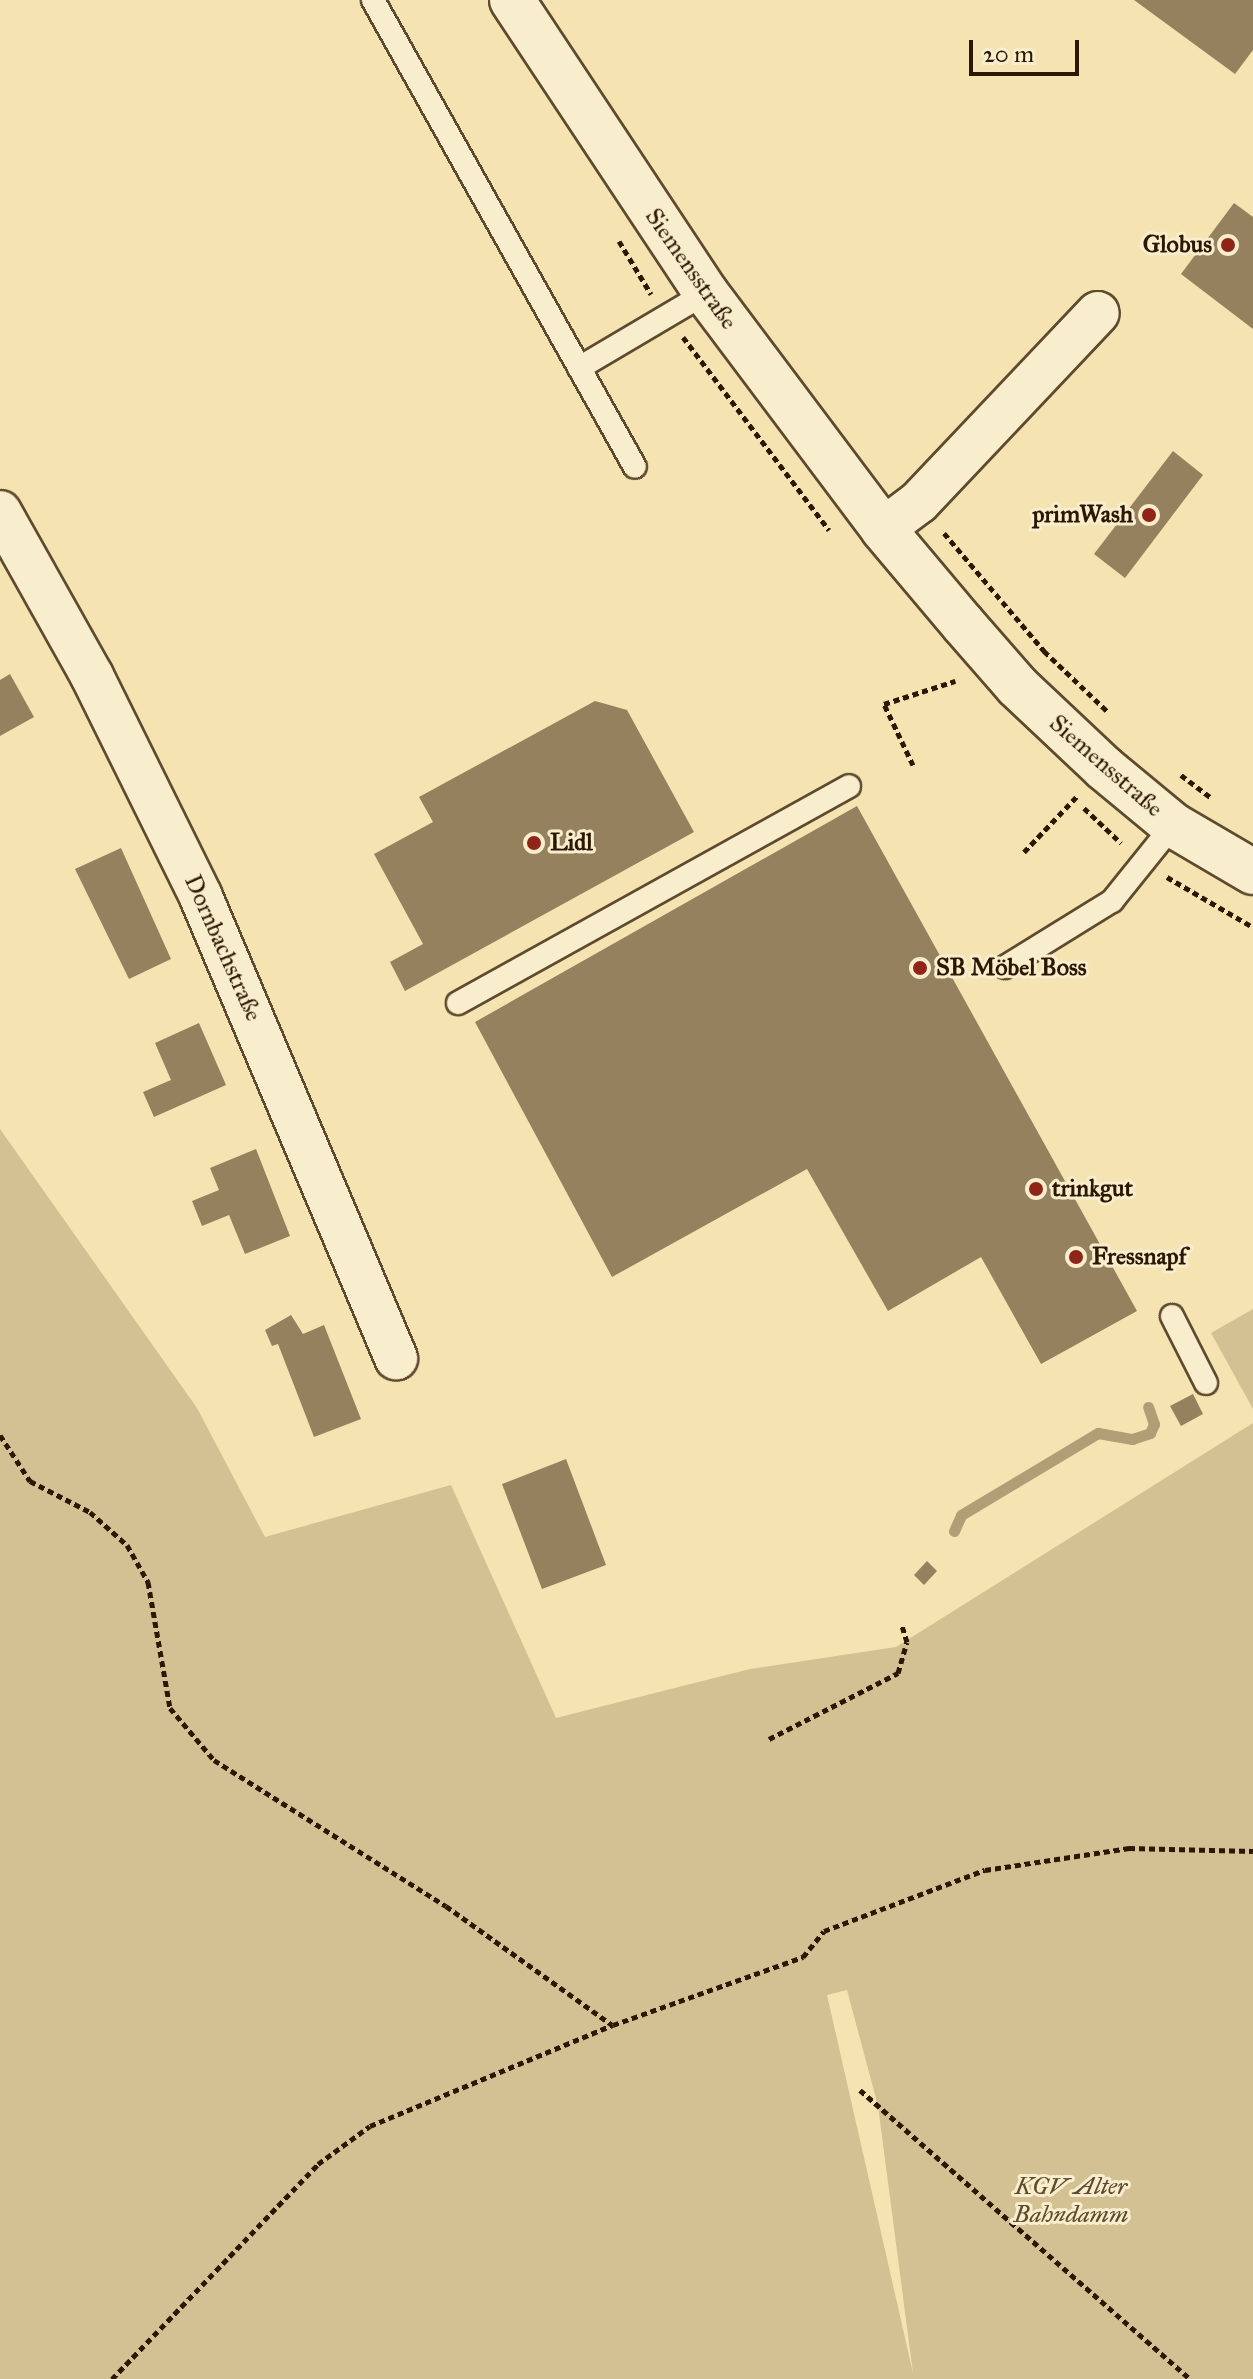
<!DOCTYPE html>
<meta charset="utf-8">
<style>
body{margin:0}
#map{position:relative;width:1253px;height:2379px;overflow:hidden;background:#f5e3b1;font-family:"IM FELL Great Primer",serif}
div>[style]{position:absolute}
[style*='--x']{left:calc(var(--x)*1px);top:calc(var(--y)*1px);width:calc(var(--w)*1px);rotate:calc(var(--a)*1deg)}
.green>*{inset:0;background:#d3c093}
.stream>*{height:11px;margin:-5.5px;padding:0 5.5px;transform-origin:5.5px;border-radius:5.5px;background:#b19e76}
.building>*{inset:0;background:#95815d}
.path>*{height:5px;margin-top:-2.5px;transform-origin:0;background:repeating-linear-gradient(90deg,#2c1702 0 6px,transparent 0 10px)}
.roads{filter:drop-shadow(2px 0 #5e4a2e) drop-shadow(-2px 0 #5e4a2e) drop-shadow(0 2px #5e4a2e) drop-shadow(0 -2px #5e4a2e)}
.lane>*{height:22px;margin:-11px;padding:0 11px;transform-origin:11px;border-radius:11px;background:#f8edcc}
.street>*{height:42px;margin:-21px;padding:0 21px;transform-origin:21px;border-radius:21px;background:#f8edcc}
.secondary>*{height:44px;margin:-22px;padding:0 22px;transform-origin:22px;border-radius:22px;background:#f8edcc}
.dots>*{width:22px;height:22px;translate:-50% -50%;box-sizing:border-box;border:4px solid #f8edcc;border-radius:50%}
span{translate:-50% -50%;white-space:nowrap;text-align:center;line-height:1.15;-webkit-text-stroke:6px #f8edcc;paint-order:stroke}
.poi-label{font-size:24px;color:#2c1702;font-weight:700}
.right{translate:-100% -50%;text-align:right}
.left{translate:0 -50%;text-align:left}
.street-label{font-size:24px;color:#2c1702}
.park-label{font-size:24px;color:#5e4a2e;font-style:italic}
.scale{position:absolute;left:969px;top:40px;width:110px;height:36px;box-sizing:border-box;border:4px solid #2c1702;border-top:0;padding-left:10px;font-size:24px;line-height:28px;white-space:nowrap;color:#2c1702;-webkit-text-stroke:6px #f8edcc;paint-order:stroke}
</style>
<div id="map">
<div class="green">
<div style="clip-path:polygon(evenodd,0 1129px,197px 1408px,265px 1537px,451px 1485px,556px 1718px,750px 1669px,896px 1647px,1253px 1423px,1253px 2379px,0 2379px,0 1129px,847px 1990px,878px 2106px,913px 2373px,827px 1995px,847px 1990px)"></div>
<div style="clip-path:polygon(1253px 1309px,1253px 1409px,1211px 1333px)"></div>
</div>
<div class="stream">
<div style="--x:954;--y:1531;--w:17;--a:-66"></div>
<div style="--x:961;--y:1515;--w:160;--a:-30.9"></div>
<div style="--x:1098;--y:1433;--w:35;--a:10"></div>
<div style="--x:1132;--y:1439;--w:19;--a:-18"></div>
<div style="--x:1150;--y:1433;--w:10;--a:-66"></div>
<div style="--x:1154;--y:1424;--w:18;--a:-109"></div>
</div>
<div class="building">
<div style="clip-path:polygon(1134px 0,1253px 0,1253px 50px,1235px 74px)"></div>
<div style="clip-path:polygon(1234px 203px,1253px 217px,1253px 329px,1181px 274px)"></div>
<div style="clip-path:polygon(1173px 451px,1203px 475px,1125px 578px,1094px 554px)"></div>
<div style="clip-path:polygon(10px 674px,34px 717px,0 736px,0 680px)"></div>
<div style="clip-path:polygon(595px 701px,627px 710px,694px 832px,405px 991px,390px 962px,423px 944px,374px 854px,433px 822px,419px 797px)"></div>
<div style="clip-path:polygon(857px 806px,1137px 1311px,1041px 1364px,981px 1257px,888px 1311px,807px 1169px,612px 1277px,475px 1022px)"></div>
<div style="clip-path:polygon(121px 848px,171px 959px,129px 979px,75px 869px)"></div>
<div style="clip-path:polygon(199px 1023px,226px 1085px,154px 1117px,143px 1092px,171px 1080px,155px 1043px)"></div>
<div style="clip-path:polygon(256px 1149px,290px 1236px,245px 1254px,229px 1215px,202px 1226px,192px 1201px,219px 1190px,210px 1168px)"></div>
<div style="clip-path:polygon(291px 1315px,303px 1334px,324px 1325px,361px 1419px,314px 1437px,278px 1344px,272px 1346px,265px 1330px)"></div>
<div style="clip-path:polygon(1193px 1394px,1203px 1414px,1181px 1426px,1170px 1406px)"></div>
<div style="clip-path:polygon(566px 1459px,606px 1565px,542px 1589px,502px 1484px)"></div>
<div style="clip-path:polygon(927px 1561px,937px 1571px,924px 1585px,914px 1575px)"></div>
</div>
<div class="path">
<div style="--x:619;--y:241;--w:62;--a:58.9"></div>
<div style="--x:683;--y:337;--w:242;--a:52.9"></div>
<div style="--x:944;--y:533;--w:155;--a:49.7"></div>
<div style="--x:1044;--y:651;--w:87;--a:43.6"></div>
<div style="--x:913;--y:765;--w:68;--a:-115.4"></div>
<div style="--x:884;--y:704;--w:75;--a:-17.9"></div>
<div style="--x:1181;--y:775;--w:39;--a:37"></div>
<div style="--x:1084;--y:808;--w:51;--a:43.4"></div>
<div style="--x:1024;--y:852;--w:79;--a:-46.5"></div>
<div style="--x:1167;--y:877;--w:99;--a:30.2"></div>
<div style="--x:0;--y:1435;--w:55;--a:56.9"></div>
<div style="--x:30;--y:1481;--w:68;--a:27.3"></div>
<div style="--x:90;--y:1512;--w:50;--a:41.7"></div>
<div style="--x:127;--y:1545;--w:43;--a:60.4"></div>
<div style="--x:148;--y:1582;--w:128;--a:80.1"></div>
<div style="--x:170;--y:1708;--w:68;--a:49.8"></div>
<div style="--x:214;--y:1760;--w:274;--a:32.2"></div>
<div style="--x:446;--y:1906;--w:204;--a:35.6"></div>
<div style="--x:769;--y:1739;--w:145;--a:-27.1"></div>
<div style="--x:898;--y:1673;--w:32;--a:-74"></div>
<div style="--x:907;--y:1642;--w:17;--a:-107"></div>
<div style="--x:860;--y:2090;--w:439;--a:41.2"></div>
<div style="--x:112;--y:2379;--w:298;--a:-46.2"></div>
<div style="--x:318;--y:2164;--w:64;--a:-36.2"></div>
<div style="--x:370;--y:2126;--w:263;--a:-22.6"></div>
<div style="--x:613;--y:2025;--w:202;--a:-19.7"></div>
<div style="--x:803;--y:1957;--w:33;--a:-51"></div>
<div style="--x:824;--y:1931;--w:172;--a:-20.8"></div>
<div style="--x:985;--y:1870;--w:146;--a:-8.7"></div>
<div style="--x:1129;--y:1848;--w:124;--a:1.4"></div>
</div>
<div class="roads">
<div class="lane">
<div style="--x:373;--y:0;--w:535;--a:60.71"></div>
<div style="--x:579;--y:368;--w:147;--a:-30.6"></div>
<div style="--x:1005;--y:967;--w:126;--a:-31.7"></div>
<div style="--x:1112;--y:901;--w:97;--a:-51.2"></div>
<div style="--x:458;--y:1003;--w:447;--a:-29"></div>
<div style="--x:1172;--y:1316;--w:75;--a:63.1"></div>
</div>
<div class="street">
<div style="--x:0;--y:512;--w:188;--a:60.7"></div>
<div style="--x:92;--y:676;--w:246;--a:63.7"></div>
<div style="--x:201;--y:897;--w:501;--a:67.07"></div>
<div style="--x:883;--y:529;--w:45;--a:-36.9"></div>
<div style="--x:919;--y:502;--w:260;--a:-46.6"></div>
</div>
<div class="secondary">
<div style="--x:512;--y:0;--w:351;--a:56.5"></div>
<div style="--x:706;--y:293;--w:295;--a:53.1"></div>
<div style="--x:883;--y:529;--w:124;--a:49.9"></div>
<div style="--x:963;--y:624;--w:82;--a:48.9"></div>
<div style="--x:1017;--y:686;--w:120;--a:43.3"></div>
<div style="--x:1104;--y:768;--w:89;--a:39.6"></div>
<div style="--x:1173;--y:825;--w:93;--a:30.4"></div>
</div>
</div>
<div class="dots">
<div style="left:1228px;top:245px;background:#8f2418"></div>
<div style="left:1149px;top:515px;background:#8f2418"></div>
<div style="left:534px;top:843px;background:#8f2418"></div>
<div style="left:920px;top:968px;background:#8f2418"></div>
<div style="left:1036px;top:1189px;background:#8f2418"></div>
<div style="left:1076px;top:1257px;background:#8f2418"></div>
</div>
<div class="poi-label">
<span class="right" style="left:1212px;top:245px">Globus</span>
<span class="right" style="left:1133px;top:515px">primWash</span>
<span class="left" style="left:550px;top:843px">Lidl</span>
<span class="left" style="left:936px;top:968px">SB Möbel Boss</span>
<span class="left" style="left:1052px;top:1189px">trinkgut</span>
<span class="left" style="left:1092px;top:1257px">Fressnapf</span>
</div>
<div class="street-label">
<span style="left:691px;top:269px;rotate:55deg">Siemensstraße</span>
<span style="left:1106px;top:766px;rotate:41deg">Siemensstraße</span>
<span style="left:223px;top:948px;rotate:66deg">Dornbachstraße</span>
</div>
<div class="park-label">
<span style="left:1071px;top:2201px">KGV Alter<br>Bahndamm</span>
</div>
<div class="scale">20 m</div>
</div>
